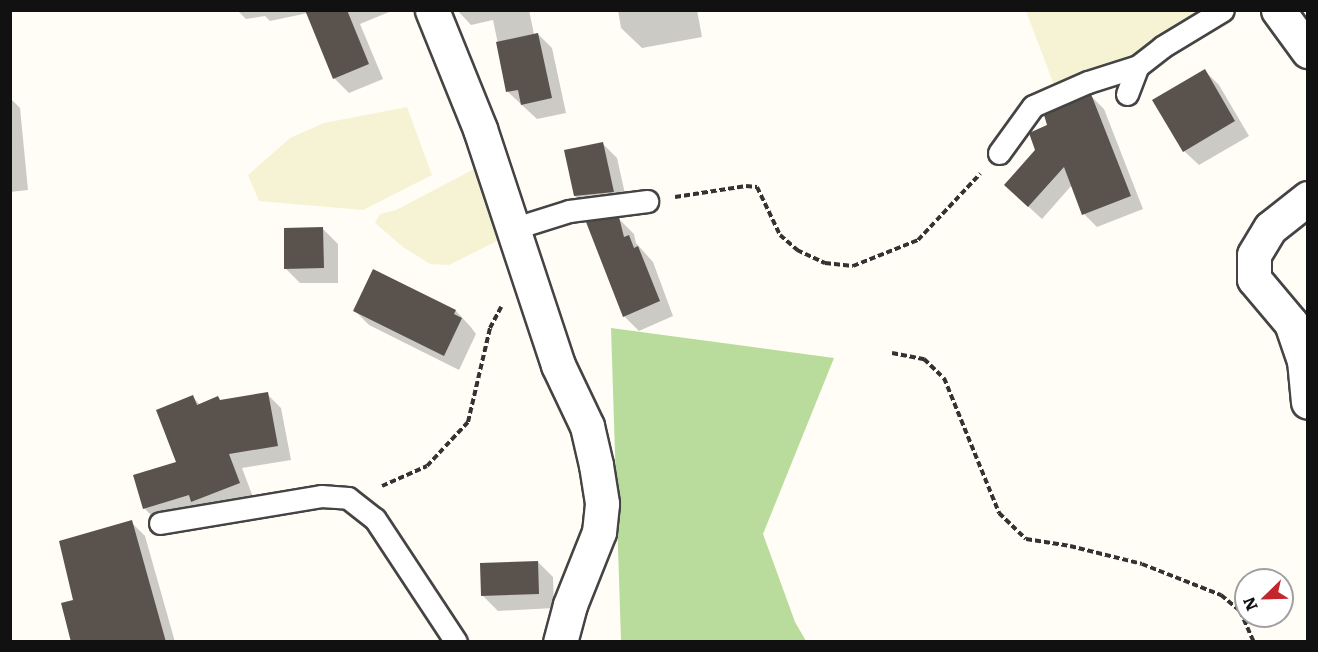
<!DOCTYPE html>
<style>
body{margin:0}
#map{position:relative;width:1318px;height:652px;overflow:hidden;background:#fffdf5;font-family:Literata,serif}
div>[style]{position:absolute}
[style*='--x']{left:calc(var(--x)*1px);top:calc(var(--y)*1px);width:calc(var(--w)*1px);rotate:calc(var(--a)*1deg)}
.farmland>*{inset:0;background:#f6f3d4}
.forest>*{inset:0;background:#b9dc9c}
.shadow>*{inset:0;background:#0003}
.building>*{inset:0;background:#5a524d}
.path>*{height:4px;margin-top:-2px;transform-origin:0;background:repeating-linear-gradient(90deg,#333 0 6px,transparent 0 9px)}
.roads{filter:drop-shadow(2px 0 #444) drop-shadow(-2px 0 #444) drop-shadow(0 2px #444) drop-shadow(0 -2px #444)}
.service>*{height:21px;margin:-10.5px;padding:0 10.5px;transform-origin:10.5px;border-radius:10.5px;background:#fff}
.minor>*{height:33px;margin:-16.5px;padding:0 16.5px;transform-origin:16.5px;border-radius:16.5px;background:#fff}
span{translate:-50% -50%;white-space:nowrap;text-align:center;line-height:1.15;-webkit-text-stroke:6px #fff;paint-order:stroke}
.frame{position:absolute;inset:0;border:12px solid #111;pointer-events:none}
.north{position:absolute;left:1234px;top:568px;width:60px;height:60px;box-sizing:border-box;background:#fff;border:2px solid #a0a0a0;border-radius:50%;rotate:247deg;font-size:16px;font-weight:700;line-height:24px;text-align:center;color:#111}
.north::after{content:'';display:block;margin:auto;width:21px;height:27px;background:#c4262e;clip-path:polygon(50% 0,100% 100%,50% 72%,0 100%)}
</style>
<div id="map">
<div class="farmland">
<div style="clip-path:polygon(1026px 11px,1206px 11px,1182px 28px,1114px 64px,1054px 85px)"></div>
<div style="clip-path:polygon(407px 107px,432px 175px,363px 210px,259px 201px,248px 175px,290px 138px,324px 123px)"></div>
<div style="clip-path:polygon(476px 168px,497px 241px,449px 265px,430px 264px,403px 247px,375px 223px,380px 214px,396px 210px)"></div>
</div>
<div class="forest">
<div style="clip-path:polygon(611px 328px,834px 358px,763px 534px,795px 622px,806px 641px,621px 641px)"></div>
</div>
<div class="shadow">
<div style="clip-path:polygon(237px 10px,394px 10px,360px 24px,383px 79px,349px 93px,334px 78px,308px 13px,270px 21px,265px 16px,246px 19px)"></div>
<div style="clip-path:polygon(457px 10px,529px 10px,534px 34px,537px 33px,552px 48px,566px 113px,537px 119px,523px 106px,508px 92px,493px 20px,471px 25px)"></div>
<div style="clip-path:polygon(618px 10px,697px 10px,702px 37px,642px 48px,621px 28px)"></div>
<div style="clip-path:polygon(1205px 71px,1219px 85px,1249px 136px,1199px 165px,1184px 151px)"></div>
<div style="clip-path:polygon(1091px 96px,1104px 109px,1143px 209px,1097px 227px,1084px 214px,1072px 185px,1042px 219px,1019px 198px,1037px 150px,1049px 125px)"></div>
<div style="clip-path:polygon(10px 98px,20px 108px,28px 190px,10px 192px)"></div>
<div style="clip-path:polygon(602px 143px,617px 158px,628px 207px,590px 210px,575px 196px)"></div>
<div style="clip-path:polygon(619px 219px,634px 234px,636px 243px,653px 262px,673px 316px,639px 331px,624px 316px)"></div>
<div style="clip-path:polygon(323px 229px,338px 244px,338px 283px,300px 283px,285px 268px)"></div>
<div style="clip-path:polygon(374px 271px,456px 311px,470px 326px,476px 334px,459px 370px,369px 325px,354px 310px)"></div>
<div style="clip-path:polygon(267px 394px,281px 408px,291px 460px,242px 468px,253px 497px,158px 522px,144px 508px,178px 462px,193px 397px,200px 405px)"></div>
<div style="clip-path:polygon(131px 522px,145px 536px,175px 642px,73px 642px,74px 601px)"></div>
<div style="clip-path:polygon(538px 562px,553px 577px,554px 608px,498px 611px,483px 596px)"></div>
</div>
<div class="building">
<div style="clip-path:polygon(305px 10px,347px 10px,369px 64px,333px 79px)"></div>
<div style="clip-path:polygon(538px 33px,552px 98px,521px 105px,518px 90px,506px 92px,496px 42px)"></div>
<div style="clip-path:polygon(1205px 69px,1235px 121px,1183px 152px,1152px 100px)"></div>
<div style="clip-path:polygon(1091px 94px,1131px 196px,1082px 215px,1064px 167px,1028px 207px,1004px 185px,1035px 150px,1029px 133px,1047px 125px,1044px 115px)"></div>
<div style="clip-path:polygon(603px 142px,614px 192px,574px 196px,564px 150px)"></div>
<div style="clip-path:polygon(619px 217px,624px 237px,629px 235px,634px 248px,638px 246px,660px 301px,623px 317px,586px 222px)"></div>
<div style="clip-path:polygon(323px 227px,324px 268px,284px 269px,284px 228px)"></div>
<div style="clip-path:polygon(373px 269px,456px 310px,454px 314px,462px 318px,444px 356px,353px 311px)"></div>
<div style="clip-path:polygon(268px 392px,278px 446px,229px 454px,240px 483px,191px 502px,189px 495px,143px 509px,133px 475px,176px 462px,156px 410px,193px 395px,197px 405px,218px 396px,220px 400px)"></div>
<div style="clip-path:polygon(132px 520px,166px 642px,71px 642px,61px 603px,73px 600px,59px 541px)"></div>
<div style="clip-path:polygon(538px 561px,539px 594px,481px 596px,480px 563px)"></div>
</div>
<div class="path">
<div style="--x:675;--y:197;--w:72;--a:-8.8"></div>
<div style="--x:746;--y:186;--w:11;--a:5"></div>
<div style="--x:757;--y:187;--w:53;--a:64.4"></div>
<div style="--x:780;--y:235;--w:23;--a:41"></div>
<div style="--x:797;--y:250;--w:31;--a:25"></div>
<div style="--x:825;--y:263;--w:28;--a:6"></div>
<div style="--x:853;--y:266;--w:70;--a:-21.8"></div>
<div style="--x:918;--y:240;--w:91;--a:-46.8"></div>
<div style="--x:892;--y:353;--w:33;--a:11"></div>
<div style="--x:924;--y:359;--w:28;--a:44"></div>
<div style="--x:944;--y:378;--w:146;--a:67.8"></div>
<div style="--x:999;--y:513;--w:37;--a:44"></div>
<div style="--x:1026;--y:539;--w:45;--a:9"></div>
<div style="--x:1070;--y:546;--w:74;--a:14"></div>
<div style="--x:1142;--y:564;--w:85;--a:21.4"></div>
<div style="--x:1221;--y:595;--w:25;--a:40"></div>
<div style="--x:1240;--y:611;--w:34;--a:66"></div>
<div style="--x:382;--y:486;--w:49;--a:-24"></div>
<div style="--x:427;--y:466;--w:60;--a:-47"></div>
<div style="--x:468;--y:422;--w:97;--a:-76.8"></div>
<div style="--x:490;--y:328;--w:24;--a:-62"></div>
</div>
<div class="roads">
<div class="service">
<div style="--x:1127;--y:94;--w:30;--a:-69"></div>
<div style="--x:1138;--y:66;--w:31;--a:-38"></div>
<div style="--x:1162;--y:47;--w:71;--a:-31.2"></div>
<div style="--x:999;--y:153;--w:58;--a:-54.1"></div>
<div style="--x:1033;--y:106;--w:60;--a:-23.6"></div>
<div style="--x:1088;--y:82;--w:52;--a:-17.7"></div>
<div style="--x:512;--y:229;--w:60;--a:-17.5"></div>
<div style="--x:569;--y:211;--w:79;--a:-7.3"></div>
<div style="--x:160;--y:523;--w:163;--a:-9.5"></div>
<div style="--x:321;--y:496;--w:27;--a:4"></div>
<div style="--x:348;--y:498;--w:34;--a:38"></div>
<div style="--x:375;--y:519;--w:147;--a:56.6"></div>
</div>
<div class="minor">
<div style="--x:432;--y:10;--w:128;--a:68"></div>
<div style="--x:480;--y:129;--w:249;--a:71.7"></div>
<div style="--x:558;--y:365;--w:68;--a:64.6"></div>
<div style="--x:587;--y:426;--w:40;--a:77"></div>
<div style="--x:596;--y:465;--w:39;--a:81"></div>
<div style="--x:602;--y:504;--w:28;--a:96"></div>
<div style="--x:599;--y:532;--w:79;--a:111.7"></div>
<div style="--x:570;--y:605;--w:38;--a:105"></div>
<div style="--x:1278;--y:10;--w:51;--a:53.8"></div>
<div style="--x:1308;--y:198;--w:48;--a:141.7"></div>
<div style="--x:1270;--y:228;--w:31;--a:121"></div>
<div style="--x:1254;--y:255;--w:24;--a:90"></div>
<div style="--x:1254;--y:279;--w:57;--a:49.9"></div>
<div style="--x:1291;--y:323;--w:39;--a:71"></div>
<div style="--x:1304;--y:360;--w:42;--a:84.6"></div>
</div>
</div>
<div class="frame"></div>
<div class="north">N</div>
</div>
